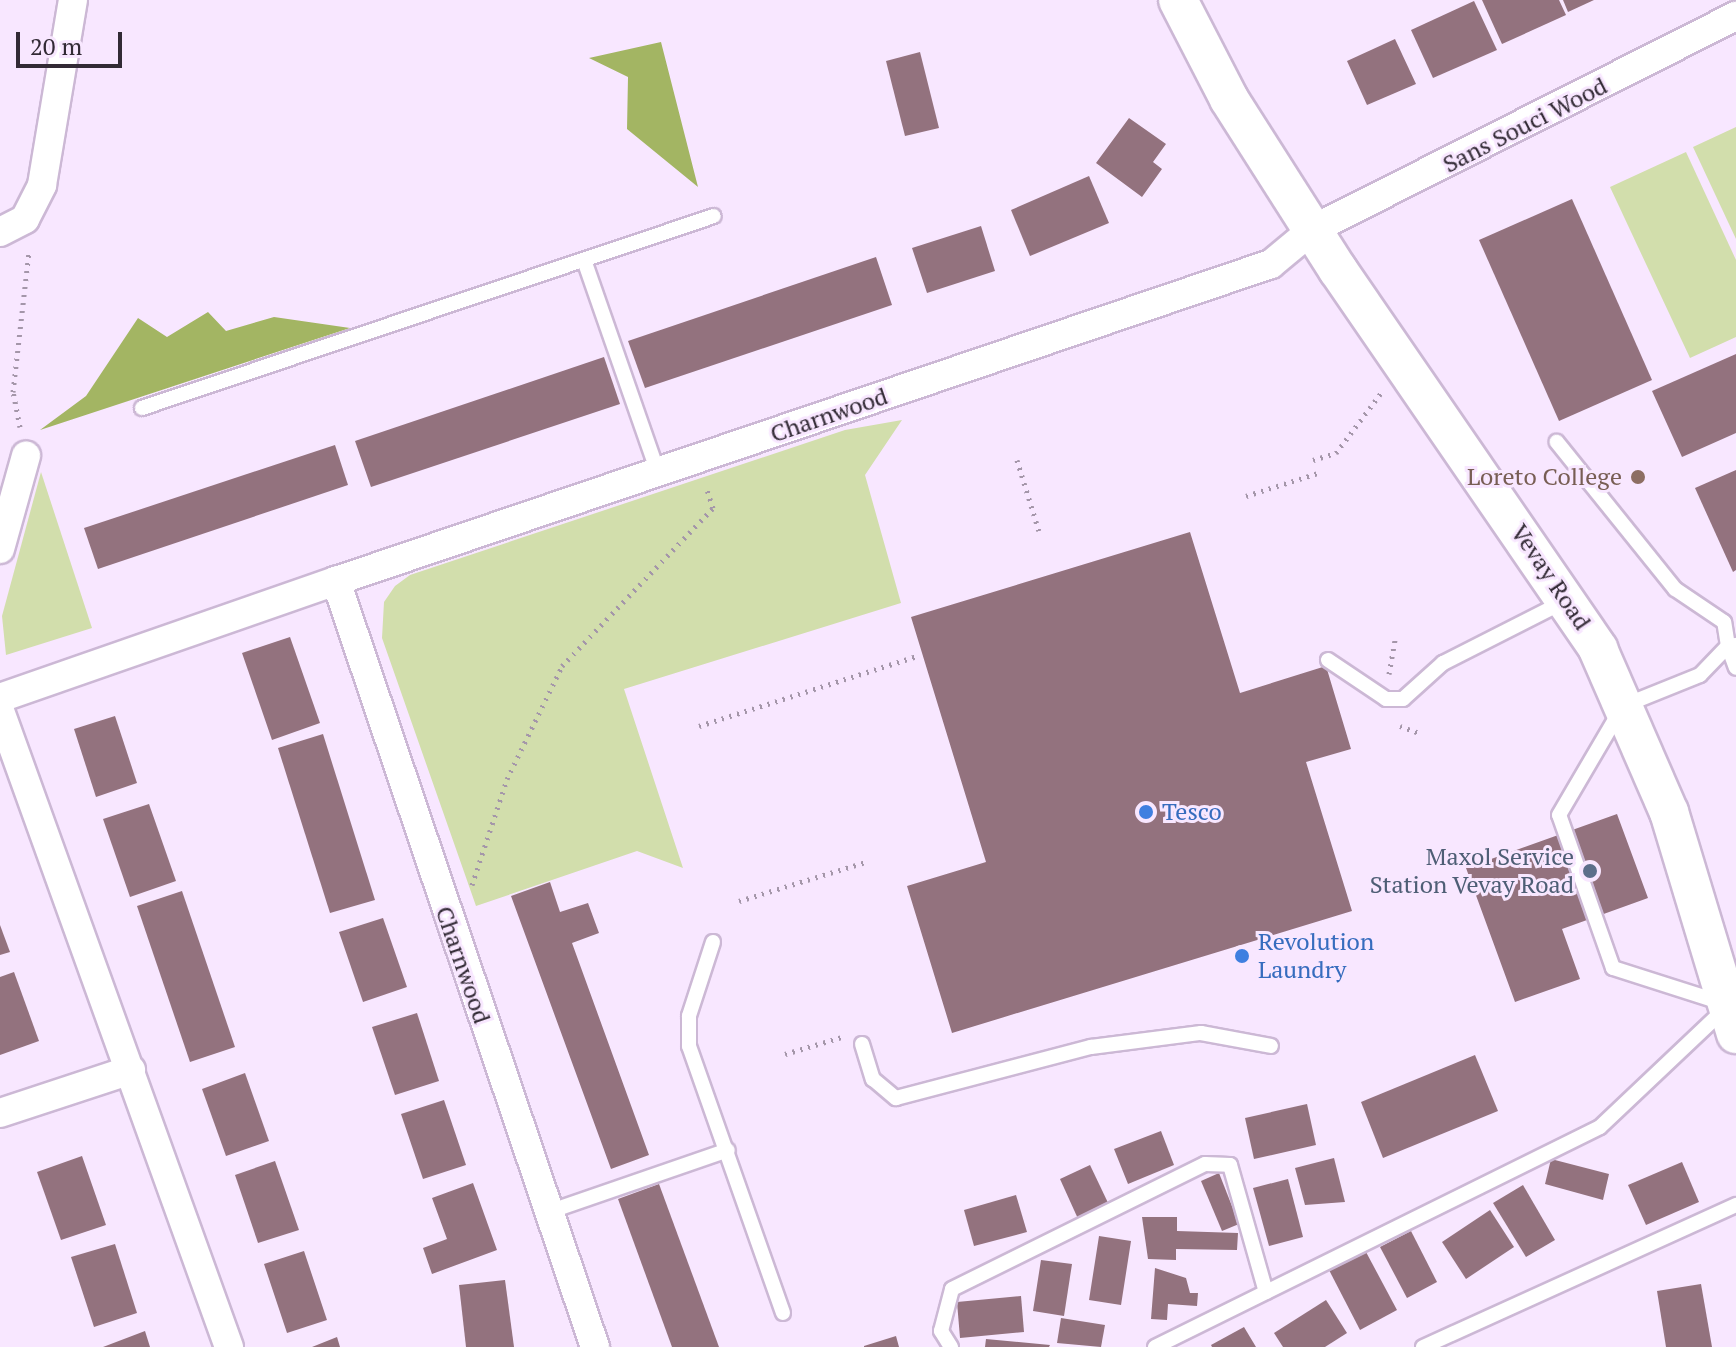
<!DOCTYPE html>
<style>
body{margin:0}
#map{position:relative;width:1736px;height:1347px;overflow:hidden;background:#f8e7ff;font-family:"PT Serif",serif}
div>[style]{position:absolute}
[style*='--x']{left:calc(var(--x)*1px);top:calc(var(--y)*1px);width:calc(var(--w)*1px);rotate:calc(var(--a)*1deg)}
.green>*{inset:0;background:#d2deac}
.forest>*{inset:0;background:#a3b563}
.building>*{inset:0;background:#93727e}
.path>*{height:5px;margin-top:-2.5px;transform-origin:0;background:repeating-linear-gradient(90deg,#a496a9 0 2px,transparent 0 8px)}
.roads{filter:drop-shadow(2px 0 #ccb8d5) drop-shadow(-2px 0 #ccb8d5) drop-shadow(0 2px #ccb8d5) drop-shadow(0 -2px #ccb8d5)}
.service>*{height:14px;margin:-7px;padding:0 7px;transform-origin:7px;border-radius:7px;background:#fff}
.minor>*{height:28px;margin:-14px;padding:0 14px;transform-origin:14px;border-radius:14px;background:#fff}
.secondary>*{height:38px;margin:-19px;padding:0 19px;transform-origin:19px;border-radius:19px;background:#fff}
.dots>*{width:22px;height:22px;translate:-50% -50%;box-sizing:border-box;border:4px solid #f8e7ff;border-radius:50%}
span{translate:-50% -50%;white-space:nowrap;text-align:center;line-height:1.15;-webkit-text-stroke:6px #f8e7ff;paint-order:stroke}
.street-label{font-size:24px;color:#322a35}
.education-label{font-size:24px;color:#785e54}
.right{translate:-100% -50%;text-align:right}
.shop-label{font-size:24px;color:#366cbe}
.left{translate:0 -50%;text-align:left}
.service-label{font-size:24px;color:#4e5e75}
.scale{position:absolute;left:16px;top:32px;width:106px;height:36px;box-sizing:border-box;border:4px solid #322a35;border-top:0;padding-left:10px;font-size:24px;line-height:28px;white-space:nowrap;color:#322a35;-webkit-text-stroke:6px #f8e7ff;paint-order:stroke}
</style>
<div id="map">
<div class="green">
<div style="clip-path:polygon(1736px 127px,1736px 239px,1693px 147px)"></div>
<div style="clip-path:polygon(1686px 152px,1736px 260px,1736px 337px,1690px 358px,1610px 187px)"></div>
<div style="clip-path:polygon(902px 420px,865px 475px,901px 603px,624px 689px,683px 868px,637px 851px,476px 906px,382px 638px,384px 602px,395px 586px,410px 575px,845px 430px)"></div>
<div style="clip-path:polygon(41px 472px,92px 628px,6px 655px,2px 616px)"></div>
</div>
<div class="forest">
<div style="clip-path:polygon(661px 42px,698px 187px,627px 129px,628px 77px,589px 58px)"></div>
<div style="clip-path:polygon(208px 312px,226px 331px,274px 317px,350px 328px,40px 430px,86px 396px,138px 318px,167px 337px)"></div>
</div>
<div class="building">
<div style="clip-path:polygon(1482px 0,1559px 0,1566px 15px,1502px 44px)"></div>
<div style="clip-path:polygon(1563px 0,1594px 0,1568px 12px)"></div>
<div style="clip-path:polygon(1474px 1px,1497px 50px,1433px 78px,1411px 30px)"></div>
<div style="clip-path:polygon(1395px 39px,1416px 84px,1367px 105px,1347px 61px)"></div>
<div style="clip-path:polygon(920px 52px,939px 128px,905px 136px,886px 61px)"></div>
<div style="clip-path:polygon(1129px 118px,1166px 144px,1153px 162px,1162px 169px,1142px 197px,1096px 163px)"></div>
<div style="clip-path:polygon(1089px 176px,1109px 223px,1030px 256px,1011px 210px)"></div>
<div style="clip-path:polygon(1572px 199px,1652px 380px,1559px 421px,1479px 240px)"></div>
<div style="clip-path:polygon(981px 226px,995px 271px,927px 293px,912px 248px)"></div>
<div style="clip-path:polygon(876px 257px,892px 305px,645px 388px,628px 341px)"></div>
<div style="clip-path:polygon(1736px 354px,1736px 433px,1682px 457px,1652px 391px)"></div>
<div style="clip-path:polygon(604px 357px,620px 404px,371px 487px,355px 441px)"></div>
<div style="clip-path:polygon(335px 445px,348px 485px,98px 569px,84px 528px)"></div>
<div style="clip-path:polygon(1736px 470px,1736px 570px,1733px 572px,1695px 488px)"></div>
<div style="clip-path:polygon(1190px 532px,1240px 693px,1326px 666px,1351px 749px,1306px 762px,1352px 911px,952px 1033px,907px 886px,986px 862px,911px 617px)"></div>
<div style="clip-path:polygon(290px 637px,320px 723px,272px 740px,242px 653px)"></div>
<div style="clip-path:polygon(115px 716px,137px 783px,96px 797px,74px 729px)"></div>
<div style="clip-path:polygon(323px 734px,375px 900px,330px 913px,278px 748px)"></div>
<div style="clip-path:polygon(149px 804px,176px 881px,130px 897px,103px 819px)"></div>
<div style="clip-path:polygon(1617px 814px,1648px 898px,1562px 929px,1580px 979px,1515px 1002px,1466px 868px)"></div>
<div style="clip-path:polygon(550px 882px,560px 912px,588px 903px,599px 933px,572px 943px,649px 1155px,611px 1169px,511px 896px)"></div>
<div style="clip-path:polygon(182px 891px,235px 1047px,190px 1062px,137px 906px)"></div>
<div style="clip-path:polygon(383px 918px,407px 987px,363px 1002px,339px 932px)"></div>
<div style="clip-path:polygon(0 925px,10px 952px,0 955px)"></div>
<div style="clip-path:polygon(14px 972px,39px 1041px,0 1055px,0 977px)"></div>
<div style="clip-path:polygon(417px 1013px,439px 1081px,395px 1095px,372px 1027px)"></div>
<div style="clip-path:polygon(1475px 1055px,1498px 1111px,1383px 1158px,1361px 1102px)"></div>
<div style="clip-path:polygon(245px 1073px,269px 1141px,226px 1156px,202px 1089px)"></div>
<div style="clip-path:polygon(444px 1100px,466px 1165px,423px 1179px,401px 1114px)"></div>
<div style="clip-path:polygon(1307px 1104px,1316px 1145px,1254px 1159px,1245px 1118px)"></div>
<div style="clip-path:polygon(1161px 1131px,1174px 1165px,1128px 1184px,1114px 1149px)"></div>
<div style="clip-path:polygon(82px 1156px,106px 1225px,61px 1240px,37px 1172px)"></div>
<div style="clip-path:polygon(1334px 1158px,1345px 1202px,1305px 1205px,1295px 1168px)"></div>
<div style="clip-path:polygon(1551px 1159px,1609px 1174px,1603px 1200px,1545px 1184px)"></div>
<div style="clip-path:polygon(275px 1161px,299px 1230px,258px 1243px,235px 1175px)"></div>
<div style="clip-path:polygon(1682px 1162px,1699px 1202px,1646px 1225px,1628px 1185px)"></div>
<div style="clip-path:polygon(1090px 1165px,1110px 1207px,1079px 1221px,1060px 1179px)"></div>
<div style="clip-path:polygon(1219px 1173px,1239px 1224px,1222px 1231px,1201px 1181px)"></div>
<div style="clip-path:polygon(1288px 1179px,1303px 1237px,1269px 1246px,1253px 1188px)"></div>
<div style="clip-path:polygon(473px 1183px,497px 1250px,432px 1274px,423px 1248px,447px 1239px,432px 1198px)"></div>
<div style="clip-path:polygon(659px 1184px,719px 1347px,672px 1347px,618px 1199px)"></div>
<div style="clip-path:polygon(1523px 1185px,1555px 1240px,1526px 1257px,1493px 1203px)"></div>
<div style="clip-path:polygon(1016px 1195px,1027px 1232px,974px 1246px,964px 1210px)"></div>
<div style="clip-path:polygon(1490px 1210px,1514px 1247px,1466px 1279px,1442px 1242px)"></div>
<div style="clip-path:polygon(1142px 1217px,1177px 1217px,1177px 1231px,1238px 1233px,1237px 1250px,1176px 1249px,1176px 1260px,1148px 1259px)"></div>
<div style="clip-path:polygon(1411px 1231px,1437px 1282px,1407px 1298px,1380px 1247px)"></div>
<div style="clip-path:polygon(1099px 1236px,1131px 1241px,1121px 1305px,1089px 1300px)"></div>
<div style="clip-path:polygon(115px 1244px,137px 1313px,94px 1327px,71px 1257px)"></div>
<div style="clip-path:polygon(304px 1251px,327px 1320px,287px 1333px,264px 1264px)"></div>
<div style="clip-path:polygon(1366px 1252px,1397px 1310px,1360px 1330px,1329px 1270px)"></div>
<div style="clip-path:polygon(1041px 1260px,1072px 1264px,1064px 1316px,1033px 1311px)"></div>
<div style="clip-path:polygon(1155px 1268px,1186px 1278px,1190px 1293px,1198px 1293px,1197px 1306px,1168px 1304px,1167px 1320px,1151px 1319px)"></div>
<div style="clip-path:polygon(505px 1280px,514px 1347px,466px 1347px,459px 1285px)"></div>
<div style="clip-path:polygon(1701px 1284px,1712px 1347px,1666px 1347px,1657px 1291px)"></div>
<div style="clip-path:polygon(1021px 1296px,1024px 1332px,960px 1338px,957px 1302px)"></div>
<div style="clip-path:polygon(1326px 1300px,1347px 1333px,1325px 1347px,1283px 1347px,1274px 1333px)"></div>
<div style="clip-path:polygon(1061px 1318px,1105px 1325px,1101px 1347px,1057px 1343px)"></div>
<div style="clip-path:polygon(1244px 1327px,1256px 1347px,1212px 1347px,1211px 1345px)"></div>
<div style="clip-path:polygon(145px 1331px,150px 1347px,103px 1347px)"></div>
<div style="clip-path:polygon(896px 1336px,899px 1347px,864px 1347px,864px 1346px)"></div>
<div style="clip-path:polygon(337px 1337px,340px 1347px,312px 1347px)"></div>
<div style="clip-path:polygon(986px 1339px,1050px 1345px,1049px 1347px,985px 1347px)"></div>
</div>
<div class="path">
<div style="--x:20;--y:427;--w:36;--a:-101"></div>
<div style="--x:13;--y:392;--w:141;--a:-83.5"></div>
<div style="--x:1017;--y:460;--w:74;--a:72.8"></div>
<div style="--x:1313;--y:460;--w:24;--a:-17"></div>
<div style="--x:1336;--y:453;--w:75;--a:-53.1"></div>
<div style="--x:1246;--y:496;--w:76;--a:-17.7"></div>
<div style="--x:1389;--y:674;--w:39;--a:-80"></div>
<div style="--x:699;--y:726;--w:229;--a:-17.8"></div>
<div style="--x:1400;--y:726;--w:20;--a:20"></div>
<div style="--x:472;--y:885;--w:112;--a:-71.7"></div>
<div style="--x:507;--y:779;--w:126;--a:-64"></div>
<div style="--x:562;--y:666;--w:219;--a:-46.3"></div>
<div style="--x:713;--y:508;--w:22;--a:-108"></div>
<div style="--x:739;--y:901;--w:133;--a:-17.1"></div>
<div style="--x:785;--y:1054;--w:59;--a:-16.6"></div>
</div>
<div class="roads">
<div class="service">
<div style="--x:584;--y:260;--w:225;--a:70.8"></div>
<div style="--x:142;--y:408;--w:603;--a:-18.56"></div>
<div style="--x:1736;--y:645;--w:8;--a:173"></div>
<div style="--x:1728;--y:646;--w:23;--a:70"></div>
<div style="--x:1328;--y:660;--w:70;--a:33.9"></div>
<div style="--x:1386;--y:699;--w:17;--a:0"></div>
<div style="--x:1403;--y:699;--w:54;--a:-42"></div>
<div style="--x:1443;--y:663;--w:135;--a:-26.9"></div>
<div style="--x:713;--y:942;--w:78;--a:108"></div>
<div style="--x:689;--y:1016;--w:30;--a:90"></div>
<div style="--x:689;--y:1046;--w:283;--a:70.6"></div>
<div style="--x:862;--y:1044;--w:37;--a:73"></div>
<div style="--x:873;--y:1079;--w:30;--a:40"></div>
<div style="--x:896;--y:1098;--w:202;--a:-14.7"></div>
<div style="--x:1091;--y:1047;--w:111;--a:-7.3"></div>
<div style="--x:1201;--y:1033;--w:71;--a:10.5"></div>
<div style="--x:548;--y:1212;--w:190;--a:-19"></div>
<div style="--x:951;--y:1347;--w:19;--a:-122"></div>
<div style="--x:941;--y:1331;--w:43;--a:-75.3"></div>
<div style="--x:952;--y:1289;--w:282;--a:-26.3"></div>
<div style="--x:1205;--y:1164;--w:25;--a:2"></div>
<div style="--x:1230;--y:1165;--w:132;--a:74.2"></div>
<div style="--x:1155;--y:1347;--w:496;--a:-26.3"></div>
<div style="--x:1600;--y:1127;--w:178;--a:-43.4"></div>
<div style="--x:1729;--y:1005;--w:122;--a:-162.3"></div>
<div style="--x:1613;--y:968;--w:162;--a:-109.4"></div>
<div style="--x:1559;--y:815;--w:126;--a:-59.6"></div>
<div style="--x:1623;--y:706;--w:83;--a:-21.9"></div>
<div style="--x:1700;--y:675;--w:40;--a:-46"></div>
<div style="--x:1728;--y:646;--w:24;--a:-99"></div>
<div style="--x:1724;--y:622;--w:59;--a:-146"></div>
<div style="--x:1675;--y:589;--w:189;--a:-128.8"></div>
<div style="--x:1423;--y:1347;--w:344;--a:-24.4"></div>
</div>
<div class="minor">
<div style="--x:0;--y:232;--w:28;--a:-27"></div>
<div style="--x:25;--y:219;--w:38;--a:-63"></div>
<div style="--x:42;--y:185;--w:188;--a:-80.5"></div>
<div style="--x:0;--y:549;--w:97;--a:-74.4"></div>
<div style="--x:0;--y:698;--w:356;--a:-19.2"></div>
<div style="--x:0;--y:711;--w:676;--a:70.2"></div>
<div style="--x:0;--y:1113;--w:138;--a:-18.2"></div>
<div style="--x:595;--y:1347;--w:809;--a:-108.68"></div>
<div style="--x:336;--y:581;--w:987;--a:-18.73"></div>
<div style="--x:1271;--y:264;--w:53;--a:-39.7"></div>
<div style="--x:1312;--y:230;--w:475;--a:-26.8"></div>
</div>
<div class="secondary">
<div style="--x:1178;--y:0;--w:111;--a:62.7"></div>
<div style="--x:1229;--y:99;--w:203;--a:57.5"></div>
<div style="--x:1338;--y:270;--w:460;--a:55.5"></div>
<div style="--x:1598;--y:649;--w:178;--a:66.5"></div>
<div style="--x:1669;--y:812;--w:232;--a:73.2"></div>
</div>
</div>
<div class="dots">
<div style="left:1638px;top:477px;background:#8d6e63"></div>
<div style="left:1146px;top:812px;background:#3f7fe0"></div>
<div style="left:1590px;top:871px;background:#5c6f8a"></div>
<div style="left:1242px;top:956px;background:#3f7fe0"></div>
</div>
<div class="street-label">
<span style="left:1525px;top:125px;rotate:-27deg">Sans Souci Wood</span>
<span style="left:829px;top:415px;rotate:-19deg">Charnwood</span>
<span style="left:1551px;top:577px;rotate:56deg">Vevay Road</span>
<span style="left:463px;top:965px;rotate:71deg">Charnwood</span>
</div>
<div class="education-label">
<span class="right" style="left:1622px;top:477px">Loreto College</span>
</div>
<div class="shop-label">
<span class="left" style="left:1162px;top:812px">Tesco</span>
<span class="left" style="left:1258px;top:956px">Revolution<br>Laundry</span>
</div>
<div class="service-label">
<span class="right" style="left:1574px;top:871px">Maxol Service<br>Station Vevay Road</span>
</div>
<div class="scale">20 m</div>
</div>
